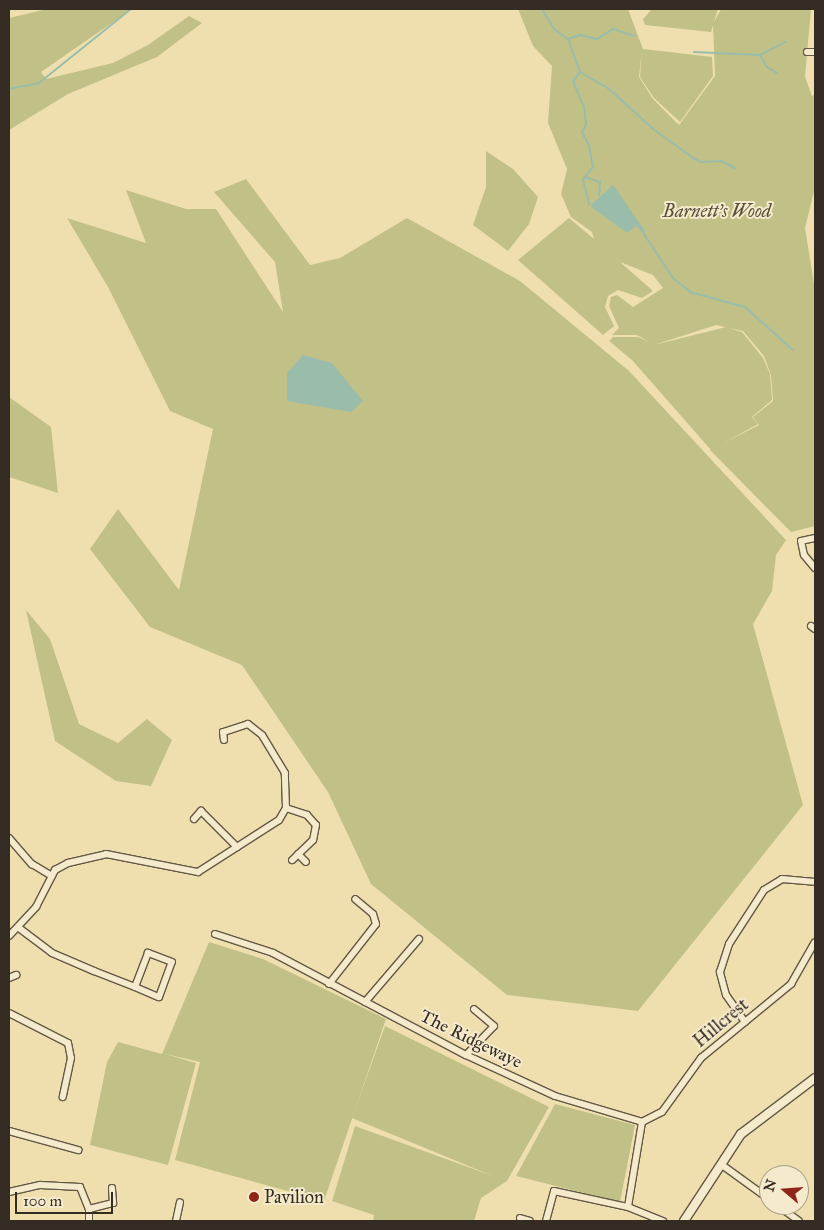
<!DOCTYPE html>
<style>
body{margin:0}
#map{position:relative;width:824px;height:1230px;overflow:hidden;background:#efdfaf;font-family:"IM FELL Great Primer",serif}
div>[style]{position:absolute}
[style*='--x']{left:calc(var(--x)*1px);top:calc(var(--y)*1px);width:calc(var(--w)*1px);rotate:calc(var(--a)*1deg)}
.green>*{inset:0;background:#c1c086}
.water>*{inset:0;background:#9abdab}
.stream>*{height:2px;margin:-1px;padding:0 1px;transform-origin:1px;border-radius:1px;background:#9abdab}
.roads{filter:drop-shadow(1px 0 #635845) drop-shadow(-1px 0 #635845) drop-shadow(0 1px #635845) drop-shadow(0 -1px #635845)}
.minor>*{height:6px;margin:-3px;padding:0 3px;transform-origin:3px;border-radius:3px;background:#f5eacb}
.tertiary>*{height:8px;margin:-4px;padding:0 4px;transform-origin:4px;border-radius:4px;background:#f5eacb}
.dots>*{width:14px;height:14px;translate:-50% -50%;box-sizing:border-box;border:2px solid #f5eacb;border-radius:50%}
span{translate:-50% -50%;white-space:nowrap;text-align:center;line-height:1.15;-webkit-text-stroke:4px #f5eacb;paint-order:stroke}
.park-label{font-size:18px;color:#57503b;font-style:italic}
.street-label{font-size:18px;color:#342b22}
.poi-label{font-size:18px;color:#342b22}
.left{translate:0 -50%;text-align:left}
.frame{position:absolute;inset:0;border:10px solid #342b22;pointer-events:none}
.north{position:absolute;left:759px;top:1165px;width:50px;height:50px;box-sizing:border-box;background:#f5eacb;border:1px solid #a89e87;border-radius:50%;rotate:288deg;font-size:14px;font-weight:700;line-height:20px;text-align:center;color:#342b22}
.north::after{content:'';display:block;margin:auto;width:18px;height:22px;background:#8f2418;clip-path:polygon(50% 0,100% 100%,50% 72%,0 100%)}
.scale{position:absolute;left:15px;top:1192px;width:98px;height:22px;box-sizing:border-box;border:2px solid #342b22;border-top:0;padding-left:6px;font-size:15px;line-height:18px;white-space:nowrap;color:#342b22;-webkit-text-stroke:4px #f5eacb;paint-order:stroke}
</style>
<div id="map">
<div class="green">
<div style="clip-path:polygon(47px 9px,132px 9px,41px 72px,46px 79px,113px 63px,148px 45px,189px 16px,202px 23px,157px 57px,68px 94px,9px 130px,9px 18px)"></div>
<div style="clip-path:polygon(518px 9px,628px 9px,643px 49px,712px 57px,713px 76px,680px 122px,654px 98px,640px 77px,642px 50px,639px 77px,653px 99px,679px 125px,715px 76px,713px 24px,721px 9px,811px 9px,805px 77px,812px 96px,815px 94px,815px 187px,805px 228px,815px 290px,815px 526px,791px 532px,710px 450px,759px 425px,753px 417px,773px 401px,771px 375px,764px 356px,743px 331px,716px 325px,654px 345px,726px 327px,742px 332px,763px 358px,770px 374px,772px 400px,752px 417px,758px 424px,711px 450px,632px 360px,609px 341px,613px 337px,638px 337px,649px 342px,637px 335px,612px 335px,619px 328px,609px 306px,611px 297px,617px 295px,633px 307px,663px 288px,653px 275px,620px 262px,653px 291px,642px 298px,618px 290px,608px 296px,605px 307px,614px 326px,603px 335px,518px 260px,569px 218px,594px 239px,592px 232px,571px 217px,561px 194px,567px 169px,548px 123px,552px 66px,533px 46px)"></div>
<div style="clip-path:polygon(652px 9px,718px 9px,711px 32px,645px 25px,643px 19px)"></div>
<div style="clip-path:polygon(486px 151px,513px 169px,538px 197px,529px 224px,508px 251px,473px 225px,486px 187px)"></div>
<div style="clip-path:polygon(246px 179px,310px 265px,340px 258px,407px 218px,520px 281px,629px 371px,786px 540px,776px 555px,772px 591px,753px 624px,803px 805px,638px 1011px,507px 995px,371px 884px,328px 792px,242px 665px,150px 627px,90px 549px,118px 509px,179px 590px,213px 429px,170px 411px,108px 287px,67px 218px,146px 243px,126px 190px,186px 209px,216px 209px,283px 312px,275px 262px,214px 192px)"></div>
<div style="clip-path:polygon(9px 397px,51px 427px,58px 493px,9px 477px)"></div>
<div style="clip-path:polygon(26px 610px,50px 639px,79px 724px,118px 743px,147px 719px,172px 740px,151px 786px,116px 781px,55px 741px)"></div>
<div style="clip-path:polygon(209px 942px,263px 959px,386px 1019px,324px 1201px,175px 1160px,200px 1062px,165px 1054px,196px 1063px,168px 1165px,90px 1145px,107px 1062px,118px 1042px,162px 1054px)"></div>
<div style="clip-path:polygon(385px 1026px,549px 1107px,507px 1181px,481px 1198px,474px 1221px,373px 1221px,374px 1215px,332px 1201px,355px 1126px,493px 1176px,352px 1118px)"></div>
<div style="clip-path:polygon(555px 1104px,635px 1125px,620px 1202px,516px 1176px)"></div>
</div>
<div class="water">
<div style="clip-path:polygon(613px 185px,645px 231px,644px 234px,636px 226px,627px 233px,590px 206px)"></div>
<div style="clip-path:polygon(303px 355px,332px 363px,363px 401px,351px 412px,287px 401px,287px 373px)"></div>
</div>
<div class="stream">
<div style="--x:542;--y:9;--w:23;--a:59"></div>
<div style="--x:554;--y:29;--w:17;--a:36"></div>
<div style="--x:568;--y:39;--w:35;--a:70"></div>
<div style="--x:580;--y:72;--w:32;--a:30"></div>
<div style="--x:608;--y:88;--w:61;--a:42.3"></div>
<div style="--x:653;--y:129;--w:49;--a:35.9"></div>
<div style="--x:693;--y:158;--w:9;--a:27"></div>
<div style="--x:701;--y:162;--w:20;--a:-3"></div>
<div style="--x:721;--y:161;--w:16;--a:27"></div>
<div style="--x:568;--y:39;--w:13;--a:-18"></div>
<div style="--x:580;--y:35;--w:17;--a:13"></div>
<div style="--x:597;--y:39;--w:19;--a:-32"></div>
<div style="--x:613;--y:29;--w:23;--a:18"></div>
<div style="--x:694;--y:52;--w:66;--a:2.6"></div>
<div style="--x:760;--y:55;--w:14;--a:60"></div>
<div style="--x:767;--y:67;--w:12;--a:31"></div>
<div style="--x:760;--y:55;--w:29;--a:-27"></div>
<div style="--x:580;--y:72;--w:11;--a:128"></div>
<div style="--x:573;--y:81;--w:28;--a:67"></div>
<div style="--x:584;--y:107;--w:17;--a:83"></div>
<div style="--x:586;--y:124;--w:10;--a:114"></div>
<div style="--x:582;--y:133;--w:14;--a:60"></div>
<div style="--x:589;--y:145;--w:22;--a:80"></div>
<div style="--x:593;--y:167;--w:16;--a:128"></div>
<div style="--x:583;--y:180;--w:25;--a:76"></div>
<div style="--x:9;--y:89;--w:31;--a:-11"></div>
<div style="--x:39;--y:83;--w:118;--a:-38.8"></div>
<div style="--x:584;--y:177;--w:17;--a:17"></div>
<div style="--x:600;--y:182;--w:13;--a:94"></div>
<div style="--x:644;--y:234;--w:53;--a:56.6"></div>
<div style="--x:673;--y:278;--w:22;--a:39"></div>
<div style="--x:690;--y:292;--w:57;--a:15.3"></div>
<div style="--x:745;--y:307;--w:64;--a:41.9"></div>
</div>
<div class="roads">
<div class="minor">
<div style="--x:807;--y:52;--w:8;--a:0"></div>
<div style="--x:815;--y:538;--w:14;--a:168"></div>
<div style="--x:801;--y:541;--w:14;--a:78"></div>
<div style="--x:804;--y:555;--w:17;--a:50"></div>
<div style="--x:811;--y:626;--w:5;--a:37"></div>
<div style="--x:286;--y:808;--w:22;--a:18"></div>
<div style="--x:307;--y:815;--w:13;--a:48"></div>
<div style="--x:316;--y:825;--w:15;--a:101"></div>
<div style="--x:313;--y:840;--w:29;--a:136"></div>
<div style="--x:194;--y:819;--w:11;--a:-49"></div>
<div style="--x:201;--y:811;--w:51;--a:45"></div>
<div style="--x:9;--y:838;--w:35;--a:49"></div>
<div style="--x:32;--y:864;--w:23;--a:31"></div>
<div style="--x:298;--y:854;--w:11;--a:45"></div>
<div style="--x:19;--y:928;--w:41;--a:37.1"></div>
<div style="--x:52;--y:953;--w:46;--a:23.2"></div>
<div style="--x:94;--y:971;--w:44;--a:21.3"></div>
<div style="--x:135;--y:987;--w:26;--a:23"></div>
<div style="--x:159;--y:997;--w:37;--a:-70"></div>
<div style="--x:172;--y:962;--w:26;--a:-159"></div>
<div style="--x:148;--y:953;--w:36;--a:111"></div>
<div style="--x:215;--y:934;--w:61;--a:18.1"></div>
<div style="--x:273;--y:953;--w:218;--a:27.9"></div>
<div style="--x:466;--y:1055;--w:98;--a:24.7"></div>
<div style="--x:555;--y:1096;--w:91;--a:16.6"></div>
<div style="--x:642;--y:1122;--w:86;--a:99.4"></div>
<div style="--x:628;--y:1207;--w:38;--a:22"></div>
<div style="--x:9;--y:936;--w:40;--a:-47"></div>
<div style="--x:36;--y:907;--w:42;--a:-62.8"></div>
<div style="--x:55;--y:870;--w:15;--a:-28"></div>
<div style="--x:68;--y:863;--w:39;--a:-13"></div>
<div style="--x:106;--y:854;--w:94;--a:11.1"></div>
<div style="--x:198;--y:872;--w:96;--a:-32.7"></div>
<div style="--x:279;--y:820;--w:14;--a:-60"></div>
<div style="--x:286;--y:808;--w:35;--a:-92"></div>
<div style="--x:285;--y:773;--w:44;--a:-121.2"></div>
<div style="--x:262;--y:735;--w:18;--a:-142"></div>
<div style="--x:248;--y:724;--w:26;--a:162"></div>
<div style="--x:223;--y:732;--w:8;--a:83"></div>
<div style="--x:9;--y:978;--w:8;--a:-23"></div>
<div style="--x:329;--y:984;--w:76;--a:-51.9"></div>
<div style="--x:376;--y:924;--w:10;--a:-107"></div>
<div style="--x:373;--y:914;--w:23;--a:-140"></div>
<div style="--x:365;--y:1002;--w:83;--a:-49.4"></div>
<div style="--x:9;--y:1013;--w:66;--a:27"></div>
<div style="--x:68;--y:1043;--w:15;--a:79"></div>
<div style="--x:71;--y:1058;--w:40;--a:102"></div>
<div style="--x:745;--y:1022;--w:33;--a:-125"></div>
<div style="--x:726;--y:995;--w:24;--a:-105"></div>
<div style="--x:720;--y:972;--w:29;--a:-72"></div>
<div style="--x:729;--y:944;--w:64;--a:-57.1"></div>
<div style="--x:764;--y:890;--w:21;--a:-31"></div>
<div style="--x:782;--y:879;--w:33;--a:5"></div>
<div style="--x:466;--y:1055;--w:40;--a:-46"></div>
<div style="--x:494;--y:1026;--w:26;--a:-140"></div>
<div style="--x:642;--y:1122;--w:22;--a:-27"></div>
<div style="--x:662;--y:1112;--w:67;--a:-54.2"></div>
<div style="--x:701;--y:1058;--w:117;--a:-39.4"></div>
<div style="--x:791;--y:984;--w:48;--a:-60.3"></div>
<div style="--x:9;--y:1131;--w:72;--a:15.4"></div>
<div style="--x:722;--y:1165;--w:58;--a:35.9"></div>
<div style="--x:9;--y:1192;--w:32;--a:-13"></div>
<div style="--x:40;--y:1185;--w:40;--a:2.9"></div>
<div style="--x:80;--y:1187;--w:24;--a:68"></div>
<div style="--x:89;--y:1209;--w:12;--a:90"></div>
<div style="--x:777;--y:1205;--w:27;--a:36"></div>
<div style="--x:89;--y:1209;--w:25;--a:-14"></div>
<div style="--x:113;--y:1203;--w:15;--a:-94"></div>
<div style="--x:520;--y:1218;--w:10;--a:17"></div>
<div style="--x:176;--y:1221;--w:19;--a:-78"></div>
<div style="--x:546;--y:1221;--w:31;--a:-75"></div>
<div style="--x:554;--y:1191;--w:76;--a:12.2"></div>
</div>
<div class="tertiary">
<div style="--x:684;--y:1221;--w:104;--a:-56.8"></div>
<div style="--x:741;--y:1134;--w:93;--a:-37.1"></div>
</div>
</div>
<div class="dots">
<div style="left:254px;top:1197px;background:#8f2418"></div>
</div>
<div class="park-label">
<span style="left:717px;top:211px">Barnett's Wood</span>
</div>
<div class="street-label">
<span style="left:721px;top:1023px;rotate:-40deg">Hillcrest</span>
<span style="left:471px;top:1039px;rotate:26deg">The Ridgewaye</span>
</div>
<div class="poi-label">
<span class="left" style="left:264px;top:1197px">Pavilion</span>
</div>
<div class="frame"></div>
<div class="north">N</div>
<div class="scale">100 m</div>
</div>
